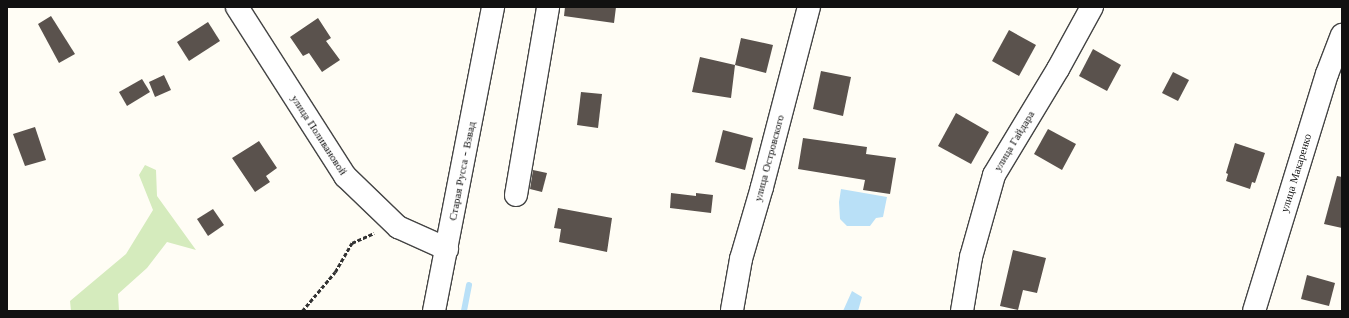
<!DOCTYPE html>
<meta charset="utf-8">
<style>
body{margin:0}
#map{position:relative;width:1349px;height:318px;overflow:hidden;background:#fffdf5;font-family:"Libre Baskerville",serif}
div>[style]{position:absolute}
[style*='--x']{left:calc(var(--x)*1px);top:calc(var(--y)*1px);width:calc(var(--w)*1px);rotate:calc(var(--a)*1deg)}
.green>*{inset:0;background:#d5ebbd}
.water>*{inset:0;background:#b9e0f7}
.stream>*{height:5.5px;margin:-2.75px;padding:0 2.75px;transform-origin:2.75px;border-radius:2.75px;background:#b9e0f7}
.building>*{inset:0;background:#5a524d}
.path>*{height:2.5px;margin-top:-1.25px;transform-origin:0;background:repeating-linear-gradient(90deg,#333 0 4px,transparent 0 6px)}
.roads{filter:drop-shadow(1px 0 #444) drop-shadow(-1px 0 #444) drop-shadow(0 1px #444) drop-shadow(0 -1px #444)}
.minor>*{height:22px;margin:-11px;padding:0 11px;transform-origin:11px;border-radius:11px;background:#fff}
span{translate:-50% -50%;white-space:nowrap;text-align:center;line-height:1.15;-webkit-text-stroke:4px #fff;paint-order:stroke}
.street-label{font-size:11px;color:#111}
.frame{position:absolute;inset:0;border:8px solid #111;pointer-events:none}
</style>
<div id="map">
<div class="green">
<div style="clip-path:polygon(145px 165px,156px 170px,157px 196px,196px 250px,167px 242px,147px 268px,118px 294px,119px 311px,71px 311px,70px 301px,126px 254px,153px 210px,139px 175px)"></div>
</div>
<div class="water">
<div style="clip-path:polygon(841px 189px,887px 197px,883px 217px,876px 218px,870px 226px,847px 226px,840px 219px,839px 202px)"></div>
<div style="clip-path:polygon(852px 291px,862px 297px,858px 311px,843px 311px)"></div>
</div>
<div class="stream">
<div style="--x:464;--y:311;--w:26;--a:-79"></div>
</div>
<div class="building">
<div style="clip-path:polygon(565px 7px,616px 7px,614px 23px,564px 16px)"></div>
<div style="clip-path:polygon(51px 16px,75px 54px,59px 63px,38px 24px)"></div>
<div style="clip-path:polygon(318px 18px,331px 38px,326px 41px,340px 60px,322px 72px,309px 53px,303px 56px,290px 37px)"></div>
<div style="clip-path:polygon(208px 22px,220px 41px,189px 61px,177px 42px)"></div>
<div style="clip-path:polygon(1009px 30px,1036px 45px,1019px 76px,992px 61px)"></div>
<div style="clip-path:polygon(741px 38px,773px 45px,766px 73px,735px 65px,731px 98px,692px 92px,700px 57px,735px 65px)"></div>
<div style="clip-path:polygon(1093px 49px,1121px 65px,1107px 91px,1079px 76px)"></div>
<div style="clip-path:polygon(821px 71px,851px 77px,843px 116px,813px 109px)"></div>
<div style="clip-path:polygon(1173px 72px,1189px 80px,1178px 101px,1162px 93px)"></div>
<div style="clip-path:polygon(164px 75px,171px 90px,155px 97px,149px 82px)"></div>
<div style="clip-path:polygon(142px 79px,150px 92px,127px 106px,119px 92px)"></div>
<div style="clip-path:polygon(581px 92px,602px 94px,598px 128px,577px 125px)"></div>
<div style="clip-path:polygon(956px 113px,989px 132px,971px 164px,938px 146px)"></div>
<div style="clip-path:polygon(35px 127px,46px 160px,25px 166px,13px 134px)"></div>
<div style="clip-path:polygon(1048px 129px,1076px 144px,1062px 170px,1034px 154px)"></div>
<div style="clip-path:polygon(723px 130px,753px 138px,745px 170px,715px 162px)"></div>
<div style="clip-path:polygon(803px 138px,867px 147px,866px 154px,896px 158px,890px 194px,863px 190px,865px 180px,798px 169px)"></div>
<div style="clip-path:polygon(259px 141px,277px 168px,266px 176px,270px 182px,255px 192px,232px 158px)"></div>
<div style="clip-path:polygon(1235px 143px,1265px 153px,1255px 183px,1252px 182px,1250px 189px,1226px 181px,1228px 174px,1226px 173px)"></div>
<div style="clip-path:polygon(533px 170px,547px 173px,542px 192px,530px 189px)"></div>
<div style="clip-path:polygon(1337px 176px,1342px 177px,1342px 228px,1324px 224px)"></div>
<div style="clip-path:polygon(671px 193px,696px 196px,696px 193px,713px 195px,711px 213px,670px 208px)"></div>
<div style="clip-path:polygon(558px 208px,612px 218px,607px 252px,559px 242px,561px 229px,554px 228px)"></div>
<div style="clip-path:polygon(213px 209px,224px 225px,208px 236px,197px 219px)"></div>
<div style="clip-path:polygon(1013px 250px,1046px 258px,1037px 293px,1023px 290px,1018px 310px,1000px 306px)"></div>
<div style="clip-path:polygon(1307px 275px,1335px 283px,1329px 306px,1301px 299px)"></div>
</div>
<div class="path">
<div style="--x:302;--y:311;--w:51;--a:-49.8"></div>
<div style="--x:335;--y:272;--w:34;--a:-60"></div>
<div style="--x:352;--y:243;--w:24;--a:-24"></div>
</div>
<div class="roads">
<div class="minor">
<div style="--x:237;--y:7;--w:201;--a:57.4"></div>
<div style="--x:345;--y:176;--w:74;--a:43.9"></div>
<div style="--x:398;--y:227;--w:54;--a:24.2"></div>
<div style="--x:516;--y:195;--w:191;--a:-80.3"></div>
<div style="--x:732;--y:310;--w:52;--a:-80"></div>
<div style="--x:741;--y:259;--w:75;--a:-73.7"></div>
<div style="--x:762;--y:187;--w:186;--a:-75.4"></div>
<div style="--x:434;--y:311;--w:310;--a:-79"></div>
<div style="--x:962;--y:311;--w:55;--a:-80.5"></div>
<div style="--x:971;--y:257;--w:85;--a:-74.3"></div>
<div style="--x:994;--y:175;--w:124;--a:-58.9"></div>
<div style="--x:1058;--y:69;--w:71;--a:-61.3"></div>
<div style="--x:1254;--y:311;--w:248;--a:-72.9"></div>
<div style="--x:1327;--y:74;--w:42;--a:-69"></div>
</div>
</div>
<div class="street-label">
<span style="left:319px;top:135px;rotate:57deg">улица Поливановой</span>
<span style="left:1014px;top:141px;rotate:-59deg">улица Гайдара</span>
<span style="left:769px;top:158px;rotate:-75deg">улица Островского</span>
<span style="left:462px;top:171px;rotate:-79deg">Старая Русса - Взвад</span>
<span style="left:1296px;top:173px;rotate:-73deg">улица Макаренко</span>
</div>
<div class="frame"></div>
</div>
